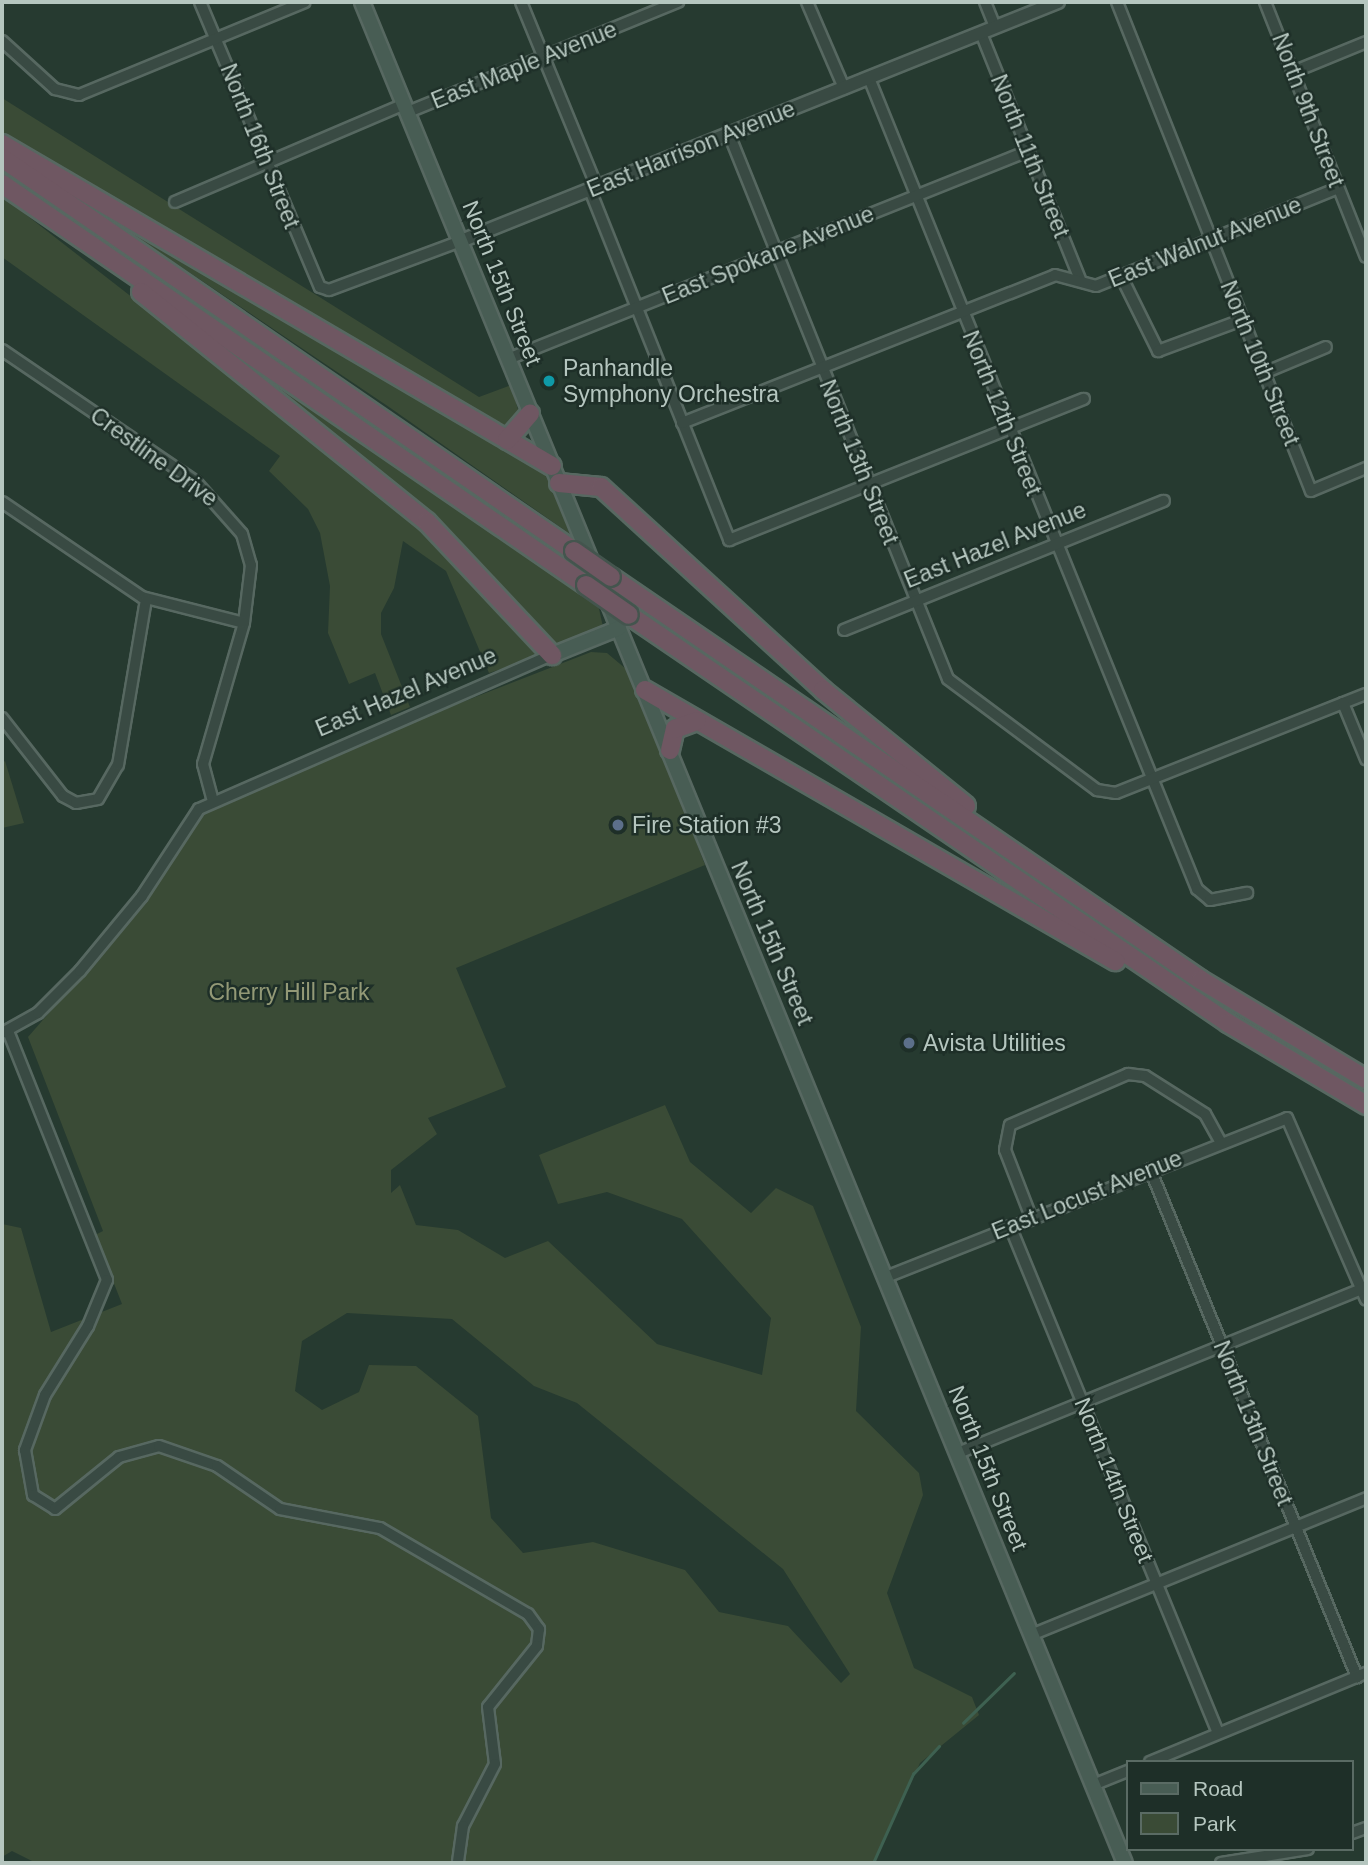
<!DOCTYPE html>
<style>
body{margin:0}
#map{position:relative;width:1368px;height:1865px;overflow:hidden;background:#263a30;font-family:Arial,sans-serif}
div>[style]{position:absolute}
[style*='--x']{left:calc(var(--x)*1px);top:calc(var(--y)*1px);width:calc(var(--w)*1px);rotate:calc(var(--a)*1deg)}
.green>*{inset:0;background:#3a4b36}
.stream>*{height:2.5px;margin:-1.25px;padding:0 1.25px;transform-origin:1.25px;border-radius:1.25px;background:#3e6151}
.roads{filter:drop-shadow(2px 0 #576861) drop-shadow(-2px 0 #576861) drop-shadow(0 2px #576861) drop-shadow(0 -2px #576861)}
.minor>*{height:10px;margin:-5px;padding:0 5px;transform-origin:5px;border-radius:5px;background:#394a43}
.tertiary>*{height:12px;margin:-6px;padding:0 6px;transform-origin:6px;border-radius:6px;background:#394a43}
.secondary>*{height:14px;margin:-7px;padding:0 7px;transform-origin:7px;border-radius:7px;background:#485d54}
.motorway>*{height:18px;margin:-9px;padding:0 9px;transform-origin:9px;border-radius:9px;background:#6f5762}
.bridges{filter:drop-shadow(2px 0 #44554e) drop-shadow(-2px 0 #44554e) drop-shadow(0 2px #44554e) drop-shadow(0 -2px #44554e)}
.motorway-bridge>*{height:18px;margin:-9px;padding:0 9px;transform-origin:9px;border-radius:9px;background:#6f5762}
.dots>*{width:19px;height:19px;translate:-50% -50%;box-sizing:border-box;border:4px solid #1e2f28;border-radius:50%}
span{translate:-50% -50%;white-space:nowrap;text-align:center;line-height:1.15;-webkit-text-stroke:5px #1e2f28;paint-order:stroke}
.street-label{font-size:23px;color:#b5c6bf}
.poi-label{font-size:23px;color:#b5c6bf}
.left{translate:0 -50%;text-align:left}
.park-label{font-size:23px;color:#939976}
.frame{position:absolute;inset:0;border:4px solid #b5c6bf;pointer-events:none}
.legend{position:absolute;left:1126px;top:1760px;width:228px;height:91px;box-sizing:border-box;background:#1e2f28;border:2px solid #5a6b64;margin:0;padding:9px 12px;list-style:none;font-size:21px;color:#b5c6bf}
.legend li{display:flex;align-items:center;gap:14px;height:35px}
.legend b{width:35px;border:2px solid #5a6b64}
</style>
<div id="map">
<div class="green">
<div style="clip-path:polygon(2px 98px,479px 397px,511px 385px,521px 420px,506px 432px,2px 136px)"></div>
<div style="clip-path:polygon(2px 196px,394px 501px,459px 562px,542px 656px,489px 673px,446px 571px,403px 541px,394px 588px,381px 613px,381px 634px,410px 707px,391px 715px,375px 673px,349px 684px,328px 633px,330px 586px,320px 533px,308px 509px,269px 471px,280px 456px,2px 257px)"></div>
<div style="clip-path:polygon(119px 225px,545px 471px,570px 534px,389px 407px)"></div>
<div style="clip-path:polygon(229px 354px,598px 604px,603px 627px,560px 646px,544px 637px)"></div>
<div style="clip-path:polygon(evenodd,591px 652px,607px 653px,632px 674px,705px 865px,456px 968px,506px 1087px,428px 1118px,437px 1134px,391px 1170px,391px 1193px,400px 1185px,416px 1225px,458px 1230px,505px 1258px,548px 1241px,657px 1344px,762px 1375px,771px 1318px,682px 1219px,607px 1192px,558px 1204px,539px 1155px,665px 1105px,690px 1162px,751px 1213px,776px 1188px,813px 1206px,861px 1327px,856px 1411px,919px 1473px,923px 1495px,887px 1593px,914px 1668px,972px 1697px,979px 1715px,920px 1763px,874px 1863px,36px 1863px,12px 1851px,2px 1857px,2px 1224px,21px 1228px,51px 1332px,122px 1304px,95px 1235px,103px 1231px,28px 1037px,149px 898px,204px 812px,334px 752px,591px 652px,347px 1313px,452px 1319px,534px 1386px,577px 1403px,783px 1569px,850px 1674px,841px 1683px,788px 1626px,719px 1612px,685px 1570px,593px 1542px,523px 1553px,491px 1518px,478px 1416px,416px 1366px,369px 1365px,359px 1392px,322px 1410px,295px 1391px,302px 1341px,347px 1313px)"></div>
<div style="clip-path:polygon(5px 761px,24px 823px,2px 828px,2px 763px)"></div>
</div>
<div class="stream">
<div style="--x:963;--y:1723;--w:71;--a:-44.4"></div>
<div style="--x:873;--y:1863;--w:98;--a:-65.8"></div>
<div style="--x:913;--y:1774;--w:38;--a:-47"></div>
</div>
<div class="roads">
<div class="minor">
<div style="--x:200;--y:2;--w:309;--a:67.2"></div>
<div style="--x:320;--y:287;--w:9;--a:18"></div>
<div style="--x:329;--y:290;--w:141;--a:-20.4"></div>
<div style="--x:521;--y:2;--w:200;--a:67.7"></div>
<div style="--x:807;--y:2;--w:94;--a:66.7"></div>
<div style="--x:985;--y:2;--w:27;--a:68"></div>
<div style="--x:1117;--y:2;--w:526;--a:68.36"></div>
<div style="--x:1311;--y:491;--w:60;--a:-22.7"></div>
<div style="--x:1265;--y:2;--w:274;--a:68.4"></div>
<div style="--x:981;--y:33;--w:265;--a:68.1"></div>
<div style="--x:2;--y:41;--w:72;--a:42.2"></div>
<div style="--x:55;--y:89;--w:25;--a:14"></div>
<div style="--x:79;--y:95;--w:244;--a:-22.4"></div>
<div style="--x:1293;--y:72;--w:79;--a:-22.3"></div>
<div style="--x:869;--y:78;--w:875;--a:67.98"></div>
<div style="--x:1197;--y:889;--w:17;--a:40"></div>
<div style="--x:1210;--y:900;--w:38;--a:-11"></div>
<div style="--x:408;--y:112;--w:292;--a:-22.2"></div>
<div style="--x:729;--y:134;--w:587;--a:68.11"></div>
<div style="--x:948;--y:679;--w:186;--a:36.7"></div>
<div style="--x:1097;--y:790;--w:19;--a:9"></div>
<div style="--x:1116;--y:793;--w:269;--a:-21.6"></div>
<div style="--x:590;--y:190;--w:377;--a:68.3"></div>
<div style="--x:729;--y:540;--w:382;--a:-21.7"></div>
<div style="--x:175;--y:202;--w:250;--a:-23.1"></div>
<div style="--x:1121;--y:276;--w:84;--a:63.7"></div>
<div style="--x:1158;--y:351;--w:90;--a:-20.3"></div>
<div style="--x:2;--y:350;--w:235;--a:34.2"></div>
<div style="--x:196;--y:482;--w:69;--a:48.5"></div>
<div style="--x:242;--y:534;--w:32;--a:74"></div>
<div style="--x:251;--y:565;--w:58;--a:96.9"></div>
<div style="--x:244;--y:623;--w:147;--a:106.2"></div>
<div style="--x:203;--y:764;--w:39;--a:75"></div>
<div style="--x:508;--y:359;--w:560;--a:-21.8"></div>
<div style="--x:1264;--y:373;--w:67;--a:-22.8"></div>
<div style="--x:682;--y:423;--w:401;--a:-21.6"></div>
<div style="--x:1055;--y:275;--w:42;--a:15"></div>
<div style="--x:1096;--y:286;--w:261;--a:-22"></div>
<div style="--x:2;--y:502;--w:169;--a:34.2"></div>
<div style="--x:142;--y:597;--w:105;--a:14.3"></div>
<div style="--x:844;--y:630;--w:345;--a:-22"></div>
<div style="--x:1343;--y:703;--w:61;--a:67.7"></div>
<div style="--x:2;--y:718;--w:99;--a:52"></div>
<div style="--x:63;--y:796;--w:15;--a:28"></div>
<div style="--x:76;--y:803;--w:22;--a:-10"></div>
<div style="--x:98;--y:799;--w:39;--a:-60"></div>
<div style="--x:118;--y:765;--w:168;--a:-80.4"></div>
<div style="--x:8;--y:1031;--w:268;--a:68.3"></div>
<div style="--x:107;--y:1280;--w:50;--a:112.4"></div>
<div style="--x:88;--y:1326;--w:81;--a:121.9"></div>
<div style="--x:45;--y:1395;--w:59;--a:110"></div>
<div style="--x:25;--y:1450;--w:46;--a:79.9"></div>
<div style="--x:33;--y:1495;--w:26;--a:32"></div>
<div style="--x:55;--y:1509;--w:82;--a:-39.1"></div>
<div style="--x:119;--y:1457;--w:41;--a:-15.4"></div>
<div style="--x:159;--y:1446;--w:61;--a:19"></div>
<div style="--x:217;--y:1466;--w:76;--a:34.3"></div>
<div style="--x:280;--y:1509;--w:102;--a:10.8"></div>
<div style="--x:380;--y:1528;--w:171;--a:30.2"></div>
<div style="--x:528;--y:1614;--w:19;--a:54"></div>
<div style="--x:539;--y:1629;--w:17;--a:97"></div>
<div style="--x:537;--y:1646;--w:78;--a:128.8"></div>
<div style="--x:488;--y:1707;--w:57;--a:83"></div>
<div style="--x:495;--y:1764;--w:70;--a:117.3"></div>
<div style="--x:463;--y:1826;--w:37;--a:98"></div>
<div style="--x:2;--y:1033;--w:41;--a:-29.1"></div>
<div style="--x:38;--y:1013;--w:59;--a:-45"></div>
<div style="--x:80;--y:971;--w:97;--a:-50.4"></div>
<div style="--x:142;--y:896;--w:104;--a:-56.8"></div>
<div style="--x:199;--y:809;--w:385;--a:-23.6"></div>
<div style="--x:1150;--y:1169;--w:549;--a:67.83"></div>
<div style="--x:1031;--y:1217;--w:72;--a:-111.2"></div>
<div style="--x:1005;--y:1150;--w:25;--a:-79"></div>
<div style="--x:1010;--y:1125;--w:129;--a:-23.4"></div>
<div style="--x:1128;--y:1074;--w:17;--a:7"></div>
<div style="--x:1145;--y:1076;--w:71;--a:32.3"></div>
<div style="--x:1205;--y:1114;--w:31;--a:61"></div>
<div style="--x:1010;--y:1226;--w:548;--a:67.69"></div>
<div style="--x:886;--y:1277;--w:431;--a:-21.6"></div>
<div style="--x:1287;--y:1118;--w:198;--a:66.5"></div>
<div style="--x:958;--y:1453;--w:440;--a:-22.1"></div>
<div style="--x:1031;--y:1635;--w:362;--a:-22.2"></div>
<div style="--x:1150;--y:1762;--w:234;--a:-22.4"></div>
<div style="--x:1093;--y:1785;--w:38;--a:-22"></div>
<div style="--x:1352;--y:1833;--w:15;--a:-20"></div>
<div style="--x:1221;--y:1863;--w:88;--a:-9.1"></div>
</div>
<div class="tertiary">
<div style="--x:461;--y:241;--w:643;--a:-21.82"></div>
</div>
<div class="secondary">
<div style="--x:362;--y:2;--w:2011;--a:67.71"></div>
<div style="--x:552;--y:655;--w:72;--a:-21.9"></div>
</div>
<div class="motorway">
<div style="--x:2;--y:144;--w:637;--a:30.35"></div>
<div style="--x:2;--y:158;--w:694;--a:34.49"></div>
<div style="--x:2;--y:184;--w:708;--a:34.48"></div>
<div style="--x:141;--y:292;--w:367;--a:38.8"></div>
<div style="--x:427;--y:522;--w:183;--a:46.8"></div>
<div style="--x:507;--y:440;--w:35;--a:-49"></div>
<div style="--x:559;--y:483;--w:42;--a:5.4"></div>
<div style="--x:601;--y:487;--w:301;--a:42.4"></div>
<div style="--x:823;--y:690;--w:184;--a:39"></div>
<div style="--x:611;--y:577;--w:714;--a:34.34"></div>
<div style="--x:1201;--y:980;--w:192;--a:31"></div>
<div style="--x:629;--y:615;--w:725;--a:34.26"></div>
<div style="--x:1228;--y:1023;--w:161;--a:30.7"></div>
<div style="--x:645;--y:690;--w:543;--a:29.97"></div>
<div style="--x:670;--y:750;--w:22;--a:-77"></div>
<div style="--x:675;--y:729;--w:23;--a:-20"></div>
</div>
</div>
<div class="bridges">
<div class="motorway-bridge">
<div style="--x:574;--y:551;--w:45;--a:35.1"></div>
<div style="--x:586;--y:585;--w:52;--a:34.9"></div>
</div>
</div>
<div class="dots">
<div style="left:549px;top:381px;background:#0f9aa8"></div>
<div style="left:618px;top:825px;background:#5c6f8a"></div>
<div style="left:909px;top:1043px;background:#5c6f8a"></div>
</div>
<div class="street-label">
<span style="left:524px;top:65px;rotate:-22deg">East Maple Avenue</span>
<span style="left:1308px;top:110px;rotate:69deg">North 9th Street</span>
<span style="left:260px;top:146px;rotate:68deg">North 16th Street</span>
<span style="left:691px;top:149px;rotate:-22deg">East Harrison Avenue</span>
<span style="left:1030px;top:156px;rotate:68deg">North 11th Street</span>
<span style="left:1205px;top:242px;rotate:-22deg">East Walnut Avenue</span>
<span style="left:768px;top:255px;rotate:-22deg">East Spokane Avenue</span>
<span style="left:502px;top:283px;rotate:68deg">North 15th Street</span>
<span style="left:1260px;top:363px;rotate:68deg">North 10th Street</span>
<span style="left:1002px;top:413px;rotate:68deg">North 12th Street</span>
<span style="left:154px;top:457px;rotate:36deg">Crestline Drive</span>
<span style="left:859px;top:462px;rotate:68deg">North 13th Street</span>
<span style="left:995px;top:545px;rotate:-22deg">East Hazel Avenue</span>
<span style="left:406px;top:692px;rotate:-23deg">East Hazel Avenue</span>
<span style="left:772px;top:943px;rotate:67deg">North 15th Street</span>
<span style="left:1087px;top:1195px;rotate:-22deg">East Locust Avenue</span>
<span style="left:1253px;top:1423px;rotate:68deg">North 13th Street</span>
<span style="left:988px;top:1468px;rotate:68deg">North 15th Street</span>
<span style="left:1114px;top:1480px;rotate:68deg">North 14th Street</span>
</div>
<div class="poi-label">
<span class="left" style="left:563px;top:381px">Panhandle<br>Symphony Orchestra</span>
<span class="left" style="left:632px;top:825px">Fire Station #3</span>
<span class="left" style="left:923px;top:1043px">Avista Utilities</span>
</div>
<div class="park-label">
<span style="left:289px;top:992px">Cherry Hill Park</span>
</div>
<div class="frame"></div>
<ul class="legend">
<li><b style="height:9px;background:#485d54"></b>Road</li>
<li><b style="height:19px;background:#3a4b36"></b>Park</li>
</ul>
</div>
